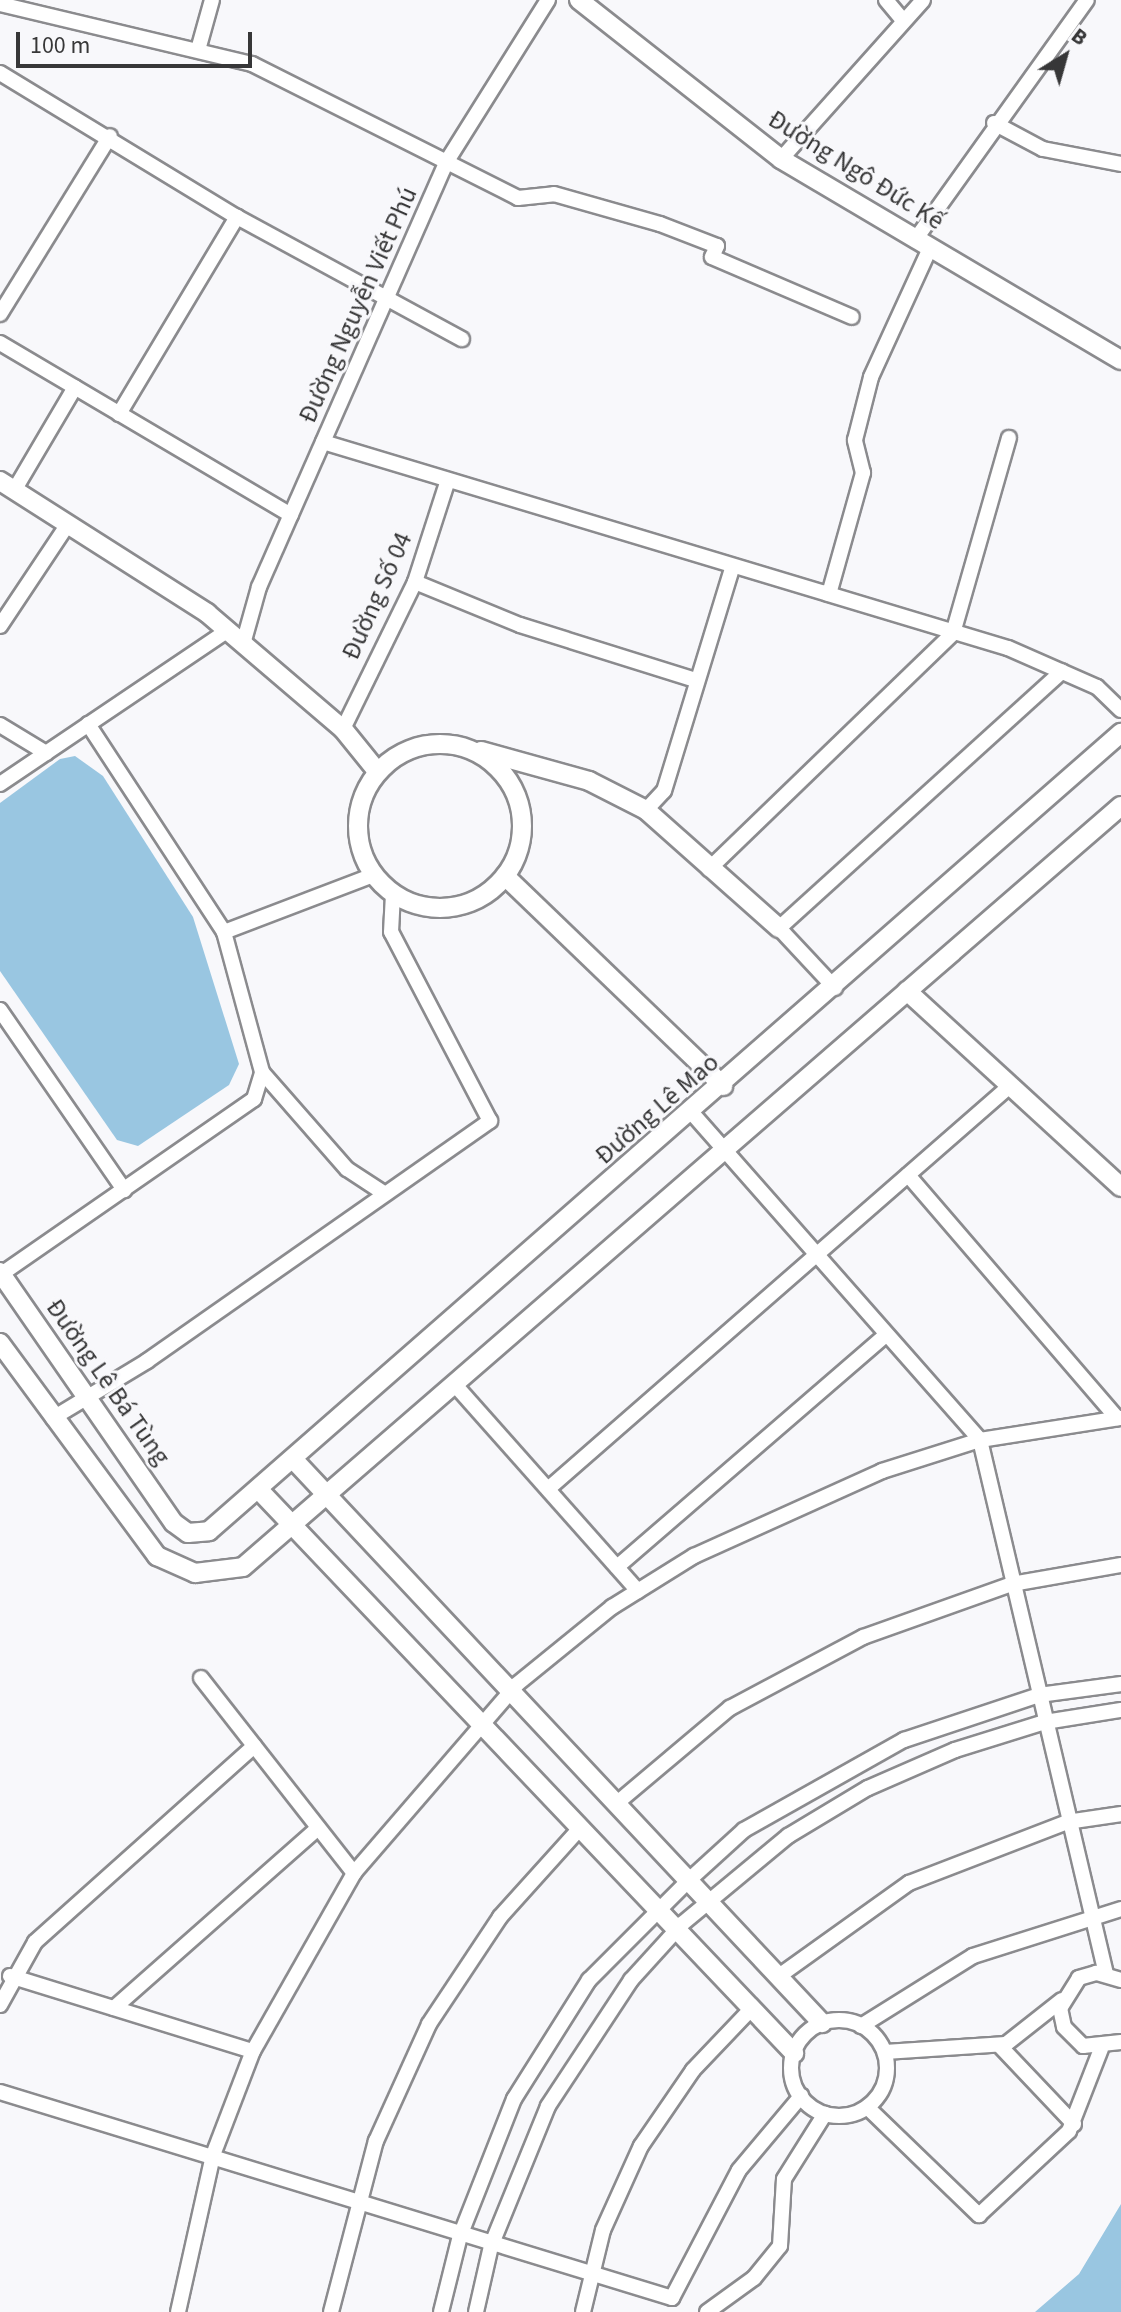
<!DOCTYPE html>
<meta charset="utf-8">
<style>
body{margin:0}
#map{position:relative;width:1121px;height:2312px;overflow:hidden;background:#f8f8fb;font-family:"Source Sans 3",sans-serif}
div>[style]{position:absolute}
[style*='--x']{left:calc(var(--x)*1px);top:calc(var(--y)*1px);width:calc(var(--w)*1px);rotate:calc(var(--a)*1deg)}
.water>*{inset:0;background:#99c6e1}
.roads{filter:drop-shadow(2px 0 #8b8b8e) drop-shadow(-2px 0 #8b8b8e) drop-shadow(0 2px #8b8b8e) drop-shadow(0 -2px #8b8b8e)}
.minor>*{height:14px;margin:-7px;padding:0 7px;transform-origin:7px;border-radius:7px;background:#fff}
.minor>.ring{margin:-7px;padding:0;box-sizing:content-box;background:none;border:14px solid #fff;border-radius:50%}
.tertiary>*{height:18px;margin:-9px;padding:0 9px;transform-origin:9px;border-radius:9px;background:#fff}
.tertiary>.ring{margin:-9px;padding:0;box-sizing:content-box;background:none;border:18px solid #fff;border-radius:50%}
span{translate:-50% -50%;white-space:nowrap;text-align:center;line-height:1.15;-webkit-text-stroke:6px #f8f8fb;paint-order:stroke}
.street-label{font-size:26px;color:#373738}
.north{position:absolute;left:1025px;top:16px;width:80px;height:80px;-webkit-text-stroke:6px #f8f8fb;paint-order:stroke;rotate:37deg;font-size:22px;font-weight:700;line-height:32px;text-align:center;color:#373738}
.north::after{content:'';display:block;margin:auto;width:28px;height:36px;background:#373738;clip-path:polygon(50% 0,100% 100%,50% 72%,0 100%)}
.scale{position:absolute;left:16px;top:32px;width:236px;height:36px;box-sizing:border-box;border:4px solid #373738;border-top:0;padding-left:10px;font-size:24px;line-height:28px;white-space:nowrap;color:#373738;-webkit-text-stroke:6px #f8f8fb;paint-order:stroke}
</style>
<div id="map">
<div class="water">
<div style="clip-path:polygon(75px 756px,103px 776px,193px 917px,239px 1064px,229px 1085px,138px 1146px,117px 1140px,0 971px,0 803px,60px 759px)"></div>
<div style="clip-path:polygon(1121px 2204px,1121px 2312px,1035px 2312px,1079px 2274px)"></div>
</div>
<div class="roads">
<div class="minor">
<div style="--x:886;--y:0;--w:26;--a:50"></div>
<div style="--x:0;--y:4;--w:259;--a:13.4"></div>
<div style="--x:252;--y:64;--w:298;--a:26.7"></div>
<div style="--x:518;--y:198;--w:36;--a:-6"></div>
<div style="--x:554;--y:194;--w:110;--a:15.8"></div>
<div style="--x:660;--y:224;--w:61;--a:21.1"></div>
<div style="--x:717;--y:246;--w:12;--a:114"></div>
<div style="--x:712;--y:257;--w:152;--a:23.2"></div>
<div style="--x:198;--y:50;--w:52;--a:-74.4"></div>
<div style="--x:0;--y:73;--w:277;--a:31.3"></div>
<div style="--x:237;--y:217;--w:256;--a:28.5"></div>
<div style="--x:994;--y:123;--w:55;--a:28"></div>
<div style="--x:1043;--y:149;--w:79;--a:10.9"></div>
<div style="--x:781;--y:159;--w:213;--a:-48.2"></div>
<div style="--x:915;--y:240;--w:295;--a:-54.4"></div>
<div style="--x:0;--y:314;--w:209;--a:-58.3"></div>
<div style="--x:0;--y:343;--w:338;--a:30.6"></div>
<div style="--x:119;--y:414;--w:230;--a:-59.1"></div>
<div style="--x:323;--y:442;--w:715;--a:16.74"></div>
<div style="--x:1008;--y:648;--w:97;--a:23.7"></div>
<div style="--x:1097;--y:687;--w:33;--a:44"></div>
<div style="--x:15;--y:489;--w:118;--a:-59.5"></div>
<div style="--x:415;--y:582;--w:113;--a:22.3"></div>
<div style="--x:520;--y:625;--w:183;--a:17.4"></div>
<div style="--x:829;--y:594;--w:126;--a:-74.3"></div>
<div style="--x:863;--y:473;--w:34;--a:-104"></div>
<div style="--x:855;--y:440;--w:65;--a:-75.7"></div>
<div style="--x:871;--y:377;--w:142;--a:-65.4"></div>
<div style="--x:0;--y:626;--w:123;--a:-56.3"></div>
<div style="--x:243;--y:644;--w:59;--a:-74.3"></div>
<div style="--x:259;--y:587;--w:466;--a:-66.2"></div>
<div style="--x:447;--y:161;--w:190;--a:-57.9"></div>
<div style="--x:88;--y:724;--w:249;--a:56.8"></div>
<div style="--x:224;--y:932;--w:145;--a:74.8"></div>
<div style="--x:262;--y:1072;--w:129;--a:48.8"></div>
<div style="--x:347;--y:1169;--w:45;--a:33.3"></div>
<div style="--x:0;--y:725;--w:54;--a:31.3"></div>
<div style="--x:343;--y:729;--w:164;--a:-63.9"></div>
<div style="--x:415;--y:582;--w:107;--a:-72.1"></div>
<div style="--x:0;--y:784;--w:274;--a:-34"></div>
<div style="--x:646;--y:810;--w:26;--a:-47"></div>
<div style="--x:664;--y:791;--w:235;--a:-73"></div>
<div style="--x:709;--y:869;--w:339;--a:-44"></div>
<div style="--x:953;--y:633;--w:203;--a:-74"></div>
<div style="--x:224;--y:932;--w:160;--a:-20.9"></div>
<div style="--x:835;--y:988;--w:82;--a:-133"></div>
<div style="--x:779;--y:928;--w:382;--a:-42.2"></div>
<div style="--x:0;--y:1010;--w:219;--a:55.4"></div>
<div style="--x:692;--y:1113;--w:436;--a:48.6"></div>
<div style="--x:980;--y:1440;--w:549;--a:76.72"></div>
<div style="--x:908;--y:1175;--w:321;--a:49.3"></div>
<div style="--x:0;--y:1275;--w:309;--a:-34.7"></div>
<div style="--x:254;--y:1099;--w:28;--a:-73"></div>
<div style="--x:456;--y:1386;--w:274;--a:48.4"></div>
<div style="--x:53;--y:1418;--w:110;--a:-31.2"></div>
<div style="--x:147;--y:1361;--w:419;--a:-35"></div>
<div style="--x:490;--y:1121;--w:213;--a:-117.6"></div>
<div style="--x:391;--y:932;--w:37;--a:-87"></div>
<div style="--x:548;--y:1489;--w:614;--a:-41.11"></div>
<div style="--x:617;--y:1567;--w:355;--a:-40.8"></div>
<div style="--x:201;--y:1678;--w:248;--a:51.9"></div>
<div style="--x:617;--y:1803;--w:148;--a:-40.1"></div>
<div style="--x:730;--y:1708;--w:151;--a:-28.1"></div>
<div style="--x:863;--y:1637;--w:158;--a:-19.6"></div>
<div style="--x:1012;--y:1584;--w:111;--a:-9.9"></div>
<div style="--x:10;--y:1976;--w:254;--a:17.2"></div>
<div style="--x:779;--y:1976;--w:160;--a:-35.6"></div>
<div style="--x:909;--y:1883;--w:169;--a:-21.1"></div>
<div style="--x:1067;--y:1822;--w:55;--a:-8.4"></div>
<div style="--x:1121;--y:1980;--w:26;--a:-164"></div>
<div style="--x:1096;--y:1973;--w:18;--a:164"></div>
<div style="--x:1079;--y:1978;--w:36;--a:122"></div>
<div style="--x:1060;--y:2008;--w:19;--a:78"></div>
<div style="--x:1064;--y:2027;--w:27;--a:45"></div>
<div style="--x:1083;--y:2046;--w:38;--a:-6"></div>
<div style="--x:0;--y:2005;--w:72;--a:-60.9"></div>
<div style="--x:35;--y:1942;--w:294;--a:-41.8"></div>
<div style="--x:114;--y:2008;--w:272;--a:-41.4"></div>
<div class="ring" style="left:791px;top:2020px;width:82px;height:82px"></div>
<div style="--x:861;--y:2026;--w:132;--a:-32"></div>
<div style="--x:973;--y:1956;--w:155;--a:-17.6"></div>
<div style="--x:999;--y:2045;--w:109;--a:46.5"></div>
<div style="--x:885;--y:2052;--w:121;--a:-3.8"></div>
<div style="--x:1006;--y:2044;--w:71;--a:-38.2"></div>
<div style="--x:0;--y:2092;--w:703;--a:17.04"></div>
<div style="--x:672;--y:2298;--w:144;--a:-62.4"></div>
<div style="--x:739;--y:2170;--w:97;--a:-50"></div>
<div style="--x:867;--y:2107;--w:156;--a:44"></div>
<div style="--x:979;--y:2215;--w:123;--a:-43"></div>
<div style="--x:1069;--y:2131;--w:88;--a:-68.7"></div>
<div style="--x:178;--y:2312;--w:161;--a:-77.4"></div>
<div style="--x:213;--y:2155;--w:111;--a:-69"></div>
<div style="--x:253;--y:2051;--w:205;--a:-60.4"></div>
<div style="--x:354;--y:1873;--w:248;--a:-49.2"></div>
<div style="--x:516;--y:1685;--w:124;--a:-39.1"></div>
<div style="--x:612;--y:1607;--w:97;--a:-31.9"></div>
<div style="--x:694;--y:1556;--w:206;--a:-24.3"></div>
<div style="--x:882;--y:1471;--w:103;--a:-17.6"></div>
<div style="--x:980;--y:1440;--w:143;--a:-8.9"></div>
<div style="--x:331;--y:2312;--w:177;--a:-75.3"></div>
<div style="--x:376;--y:2141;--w:128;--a:-65.6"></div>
<div style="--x:429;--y:2024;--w:128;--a:-56.4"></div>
<div style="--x:500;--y:1917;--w:120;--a:-48"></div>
<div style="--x:441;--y:2312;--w:78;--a:-76"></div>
<div style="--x:460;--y:2236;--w:147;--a:-68.5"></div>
<div style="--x:514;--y:2099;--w:141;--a:-57.8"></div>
<div style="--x:589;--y:1980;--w:141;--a:-45"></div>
<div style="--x:689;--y:1880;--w:74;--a:-42.3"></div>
<div style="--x:744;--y:1830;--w:184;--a:-29.4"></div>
<div style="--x:904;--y:1740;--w:142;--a:-18.4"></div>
<div style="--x:1039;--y:1695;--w:83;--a:-7.6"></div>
<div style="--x:476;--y:2312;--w:68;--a:-77.2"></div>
<div style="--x:491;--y:2246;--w:151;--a:-67.8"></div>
<div style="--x:548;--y:2106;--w:151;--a:-56.6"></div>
<div style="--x:631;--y:1980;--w:76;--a:-47.7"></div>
<div style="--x:682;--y:1924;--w:138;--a:-39.7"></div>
<div style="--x:788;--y:1836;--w:93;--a:-31"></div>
<div style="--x:868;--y:1788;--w:95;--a:-23.6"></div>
<div style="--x:955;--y:1750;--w:94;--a:-17.3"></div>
<div style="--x:1045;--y:1722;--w:77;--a:-9"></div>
<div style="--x:583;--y:2312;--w:84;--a:-76.3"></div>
<div style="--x:603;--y:2230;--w:92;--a:-65.7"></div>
<div style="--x:641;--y:2146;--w:92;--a:-55.6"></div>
<div style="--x:693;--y:2070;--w:86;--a:-46.4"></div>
<div style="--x:707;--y:2312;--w:58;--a:-35.9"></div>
<div style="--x:754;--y:2278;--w:41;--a:-50.9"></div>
<div style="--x:780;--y:2246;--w:67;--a:-86.6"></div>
<div style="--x:784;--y:2179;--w:77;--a:-57.8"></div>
</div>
<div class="tertiary">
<div style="--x:579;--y:0;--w:257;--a:38.2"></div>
<div style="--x:781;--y:159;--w:395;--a:30.6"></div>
<div style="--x:0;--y:481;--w:246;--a:32.5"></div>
<div style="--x:207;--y:613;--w:179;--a:40.5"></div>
<div style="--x:343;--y:729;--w:54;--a:51"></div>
<div class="ring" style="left:358px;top:744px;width:146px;height:146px"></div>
<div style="--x:481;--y:751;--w:112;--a:15.5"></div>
<div style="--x:589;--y:781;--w:64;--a:27"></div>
<div style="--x:646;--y:810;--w:178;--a:41.6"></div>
<div style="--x:505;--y:876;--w:303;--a:43.9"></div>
<div style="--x:907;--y:991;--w:290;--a:42.5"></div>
<div style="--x:0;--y:1272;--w:305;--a:55.3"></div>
<div style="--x:174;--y:1523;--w:17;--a:36"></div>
<div style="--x:188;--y:1533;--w:21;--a:-5"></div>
<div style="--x:209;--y:1531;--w:1212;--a:-41.19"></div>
<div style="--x:0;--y:1343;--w:265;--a:53.6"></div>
<div style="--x:157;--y:1556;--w:42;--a:24.1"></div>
<div style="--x:195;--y:1573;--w:48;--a:-7.1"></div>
<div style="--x:243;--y:1567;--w:1162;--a:-40.92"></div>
<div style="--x:294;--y:1460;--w:772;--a:46.84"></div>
<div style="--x:259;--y:1490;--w:777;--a:46.46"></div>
</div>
</div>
<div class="street-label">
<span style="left:856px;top:170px;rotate:32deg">Đường Ngô Đức Kế</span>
<span style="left:358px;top:305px;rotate:-66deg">Đường Nguyễn Viết Phú</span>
<span style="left:377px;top:596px;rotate:-66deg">Đường Số 04</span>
<span style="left:657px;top:1109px;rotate:-41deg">Đường Lê Mao</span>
<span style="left:108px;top:1382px;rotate:55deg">Đường Lê Bá Tùng</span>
</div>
<div class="north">B</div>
<div class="scale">100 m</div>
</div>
